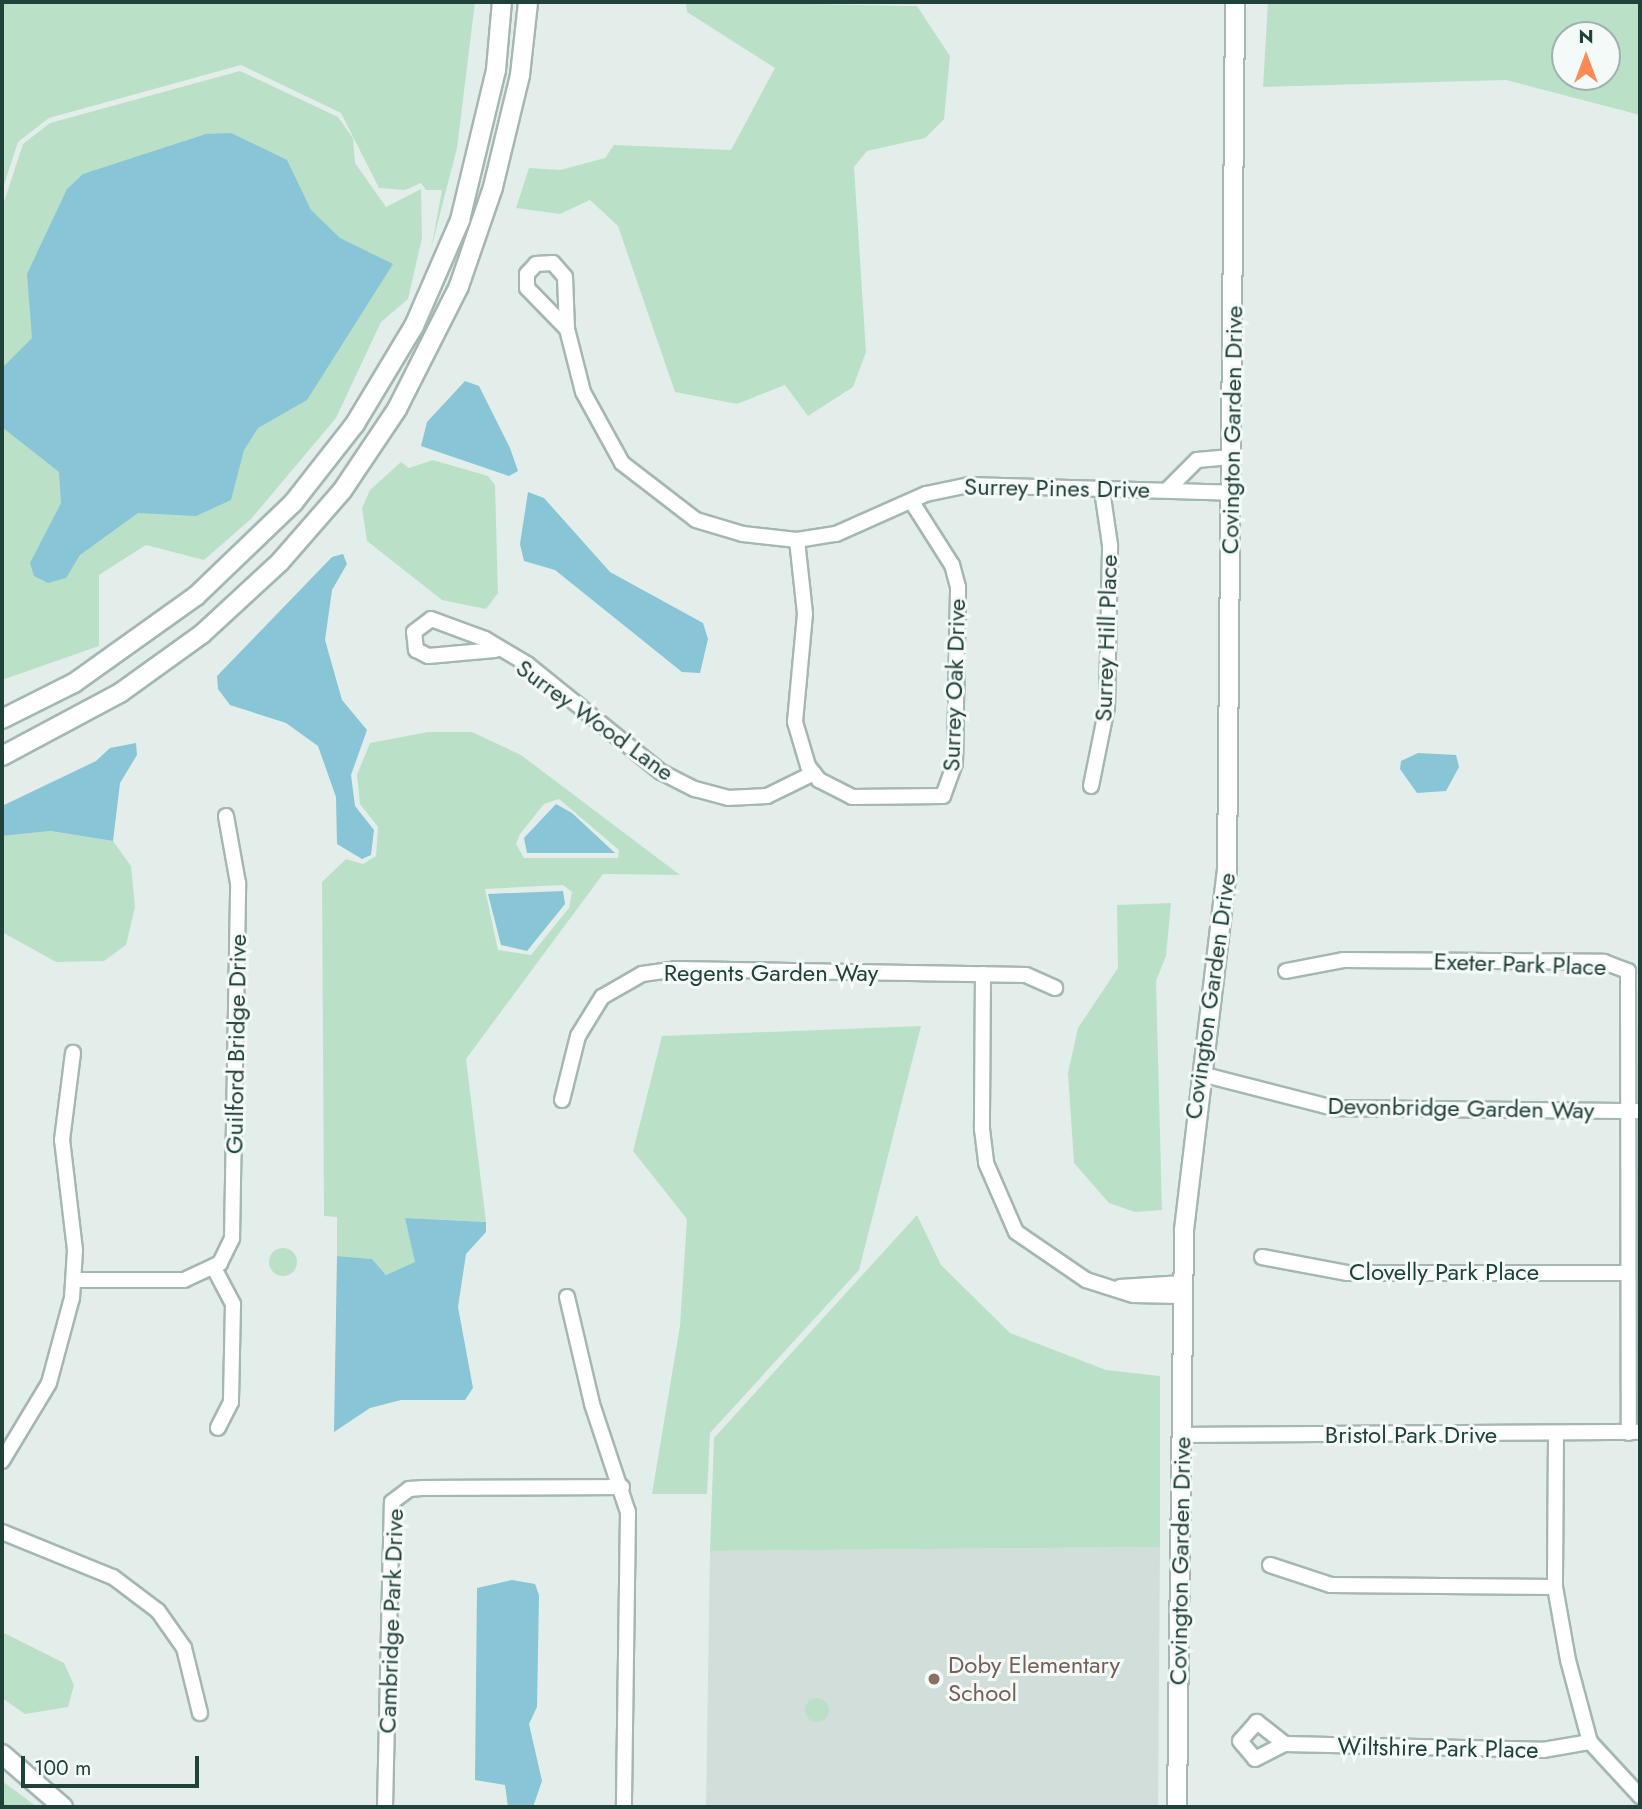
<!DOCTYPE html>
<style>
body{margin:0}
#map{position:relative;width:1642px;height:1809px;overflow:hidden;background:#e3eeea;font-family:Jost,sans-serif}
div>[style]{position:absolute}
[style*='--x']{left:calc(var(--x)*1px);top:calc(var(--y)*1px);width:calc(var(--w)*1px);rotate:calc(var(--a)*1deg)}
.built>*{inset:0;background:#d1ded9}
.green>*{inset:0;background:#bae1c8}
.round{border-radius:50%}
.water>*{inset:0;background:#87c5d7}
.roads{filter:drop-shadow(2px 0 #a5b7b2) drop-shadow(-2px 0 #a5b7b2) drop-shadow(0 2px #a5b7b2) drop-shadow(0 -2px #a5b7b2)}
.minor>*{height:14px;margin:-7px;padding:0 7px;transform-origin:7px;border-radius:7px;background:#fff}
.tertiary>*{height:18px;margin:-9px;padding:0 9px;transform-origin:9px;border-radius:9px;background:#fff}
.dots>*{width:19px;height:19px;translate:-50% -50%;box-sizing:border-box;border:4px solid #f4faf8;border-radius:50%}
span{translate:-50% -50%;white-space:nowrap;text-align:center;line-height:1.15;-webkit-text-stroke:6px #f4faf8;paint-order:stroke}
.street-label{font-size:24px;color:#21413b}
.education-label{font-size:24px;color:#785e54}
.left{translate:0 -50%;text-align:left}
.frame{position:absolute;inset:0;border:4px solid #21413b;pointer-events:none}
.north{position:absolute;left:1551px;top:21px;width:70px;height:70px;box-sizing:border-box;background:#f4faf8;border:2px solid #a0b0ac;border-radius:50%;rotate:0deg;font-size:19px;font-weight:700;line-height:28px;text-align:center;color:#21413b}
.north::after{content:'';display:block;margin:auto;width:24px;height:32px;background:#fd8a52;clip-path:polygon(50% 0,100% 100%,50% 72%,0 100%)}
.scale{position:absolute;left:21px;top:1756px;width:178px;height:32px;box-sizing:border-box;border:4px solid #21413b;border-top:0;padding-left:9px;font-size:21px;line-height:24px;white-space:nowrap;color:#21413b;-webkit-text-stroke:5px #f4faf8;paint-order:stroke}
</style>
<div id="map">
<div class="built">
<div style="clip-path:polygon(1160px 1547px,1158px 1807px,706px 1807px,710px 1551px)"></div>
</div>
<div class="green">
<div style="clip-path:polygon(2px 2px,475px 2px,457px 148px,431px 249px,442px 190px,426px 190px,421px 183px,405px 190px,379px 188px,341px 113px,241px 65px,49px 118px,18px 142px,2px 191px)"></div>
<div style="clip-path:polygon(686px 2px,917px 6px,950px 56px,944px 119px,925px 138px,867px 151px,854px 167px,866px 352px,853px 387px,808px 416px,785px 385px,737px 404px,675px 392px,618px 226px,590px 200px,560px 214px,516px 208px,529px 168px,560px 170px,605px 158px,614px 145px,731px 150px,775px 68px,687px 12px)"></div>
<div style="clip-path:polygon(evenodd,1268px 2px,1640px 2px,1640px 115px,1506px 80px,1263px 87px,1268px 2px,1565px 35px,1607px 35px,1607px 77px,1565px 77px,1565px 35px)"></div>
<div style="clip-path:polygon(240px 71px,338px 117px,353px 138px,355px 163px,386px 207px,421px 189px,422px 238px,408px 299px,381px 322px,336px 418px,251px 519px,204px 560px,146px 545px,99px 575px,99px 646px,2px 680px,2px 208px,23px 144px,50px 123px)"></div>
<div style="clip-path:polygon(433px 460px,488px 476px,495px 485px,498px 593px,486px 609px,442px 600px,367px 541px,362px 508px,370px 490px,401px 462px,409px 468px)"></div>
<div style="clip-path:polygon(evenodd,428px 732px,472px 732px,521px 755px,680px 875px,603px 874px,466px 1059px,486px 1222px,405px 1218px,416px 1262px,386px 1275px,372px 1259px,337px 1256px,337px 1217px,324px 1216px,322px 882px,346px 859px,363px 864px,376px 856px,378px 827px,360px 804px,357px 775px,370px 743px,428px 732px,559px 799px,619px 850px,618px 858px,524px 858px,516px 844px,520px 834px,544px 804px,559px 799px,428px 732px,563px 885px,572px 892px,569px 908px,531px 955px,498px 950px,485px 889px,563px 885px)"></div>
<div style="clip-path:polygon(49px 831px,113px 841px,131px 866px,135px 907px,126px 945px,104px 961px,56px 962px,2px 932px,2px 836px)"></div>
<div style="clip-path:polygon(1171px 903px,1166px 956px,1156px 981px,1162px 1210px,1135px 1212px,1109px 1203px,1074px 1163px,1068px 1073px,1078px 1028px,1118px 968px,1117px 905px)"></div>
<div style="clip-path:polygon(921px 1026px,859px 1270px,710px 1433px,707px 1494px,652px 1494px,680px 1326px,687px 1219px,633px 1151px,662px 1036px)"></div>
<div style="clip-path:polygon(917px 1215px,941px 1265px,1010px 1333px,1106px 1370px,1160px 1376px,1160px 1547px,710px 1551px,714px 1438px)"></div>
<div class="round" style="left:269px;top:1248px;width:28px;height:28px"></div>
<div style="clip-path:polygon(2px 1632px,64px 1663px,74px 1685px,68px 1707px,25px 1714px,2px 1698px)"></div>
<div class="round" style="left:805px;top:1698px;width:24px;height:24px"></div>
<div style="clip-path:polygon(2px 1781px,25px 1798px,37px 1807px,2px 1807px)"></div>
</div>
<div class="water">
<div style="clip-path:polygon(231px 133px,287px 160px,311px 210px,340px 238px,393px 264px,307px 400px,258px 428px,244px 450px,231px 500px,196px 516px,138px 513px,80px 555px,66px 578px,48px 583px,34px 576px,30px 563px,61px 503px,59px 472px,2px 427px,2px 368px,32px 338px,27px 274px,67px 189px,83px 174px,206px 134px)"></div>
<div style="clip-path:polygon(465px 381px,479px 386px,510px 448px,518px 471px,509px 476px,421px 446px,427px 422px)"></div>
<div style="clip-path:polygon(528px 492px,544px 498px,610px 572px,703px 623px,708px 639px,700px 673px,682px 672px,555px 570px,524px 561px,520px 544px)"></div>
<div style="clip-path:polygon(343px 554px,347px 564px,332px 590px,325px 640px,342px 700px,367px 730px,351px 775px,355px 806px,374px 830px,371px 855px,362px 859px,337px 844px,336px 797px,318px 746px,286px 723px,230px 705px,218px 689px,217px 676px,332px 557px)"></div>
<div style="clip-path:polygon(136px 743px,137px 755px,120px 783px,113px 841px,50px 831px,2px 836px,2px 806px,96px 761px,110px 748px)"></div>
<div style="clip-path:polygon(1418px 753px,1456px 755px,1459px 767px,1446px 791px,1417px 793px,1400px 769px,1401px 761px)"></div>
<div style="clip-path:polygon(556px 804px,572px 813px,615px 853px,527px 853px,524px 838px)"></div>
<div style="clip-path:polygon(563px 891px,565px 904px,527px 951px,501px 945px,488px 894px)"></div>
<div style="clip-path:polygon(405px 1218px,486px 1222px,486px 1232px,466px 1254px,458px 1307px,473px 1388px,465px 1400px,401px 1400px,370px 1408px,334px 1432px,337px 1256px,372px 1259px,386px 1275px,415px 1262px)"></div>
<div style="clip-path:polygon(512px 1580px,535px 1584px,539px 1595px,537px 1707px,529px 1724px,542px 1781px,533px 1807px,508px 1807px,505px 1785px,475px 1780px,477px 1588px)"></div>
</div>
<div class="roads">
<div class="minor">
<div style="--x:567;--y:329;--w:57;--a:-134.3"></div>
<div style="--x:527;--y:288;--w:14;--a:-90"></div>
<div style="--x:527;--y:274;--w:13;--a:-48"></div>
<div style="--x:536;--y:264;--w:17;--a:-3"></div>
<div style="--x:553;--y:263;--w:18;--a:49"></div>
<div style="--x:565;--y:277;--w:52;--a:87.8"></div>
<div style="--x:567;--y:329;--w:65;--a:75.7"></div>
<div style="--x:583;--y:392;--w:81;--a:61.2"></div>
<div style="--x:622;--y:463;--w:93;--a:37.6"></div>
<div style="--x:696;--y:520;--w:49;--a:16.6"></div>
<div style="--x:743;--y:534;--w:54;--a:6.3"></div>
<div style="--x:797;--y:540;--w:39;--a:-9"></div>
<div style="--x:836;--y:534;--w:98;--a:-24"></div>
<div style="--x:926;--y:494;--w:44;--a:-11.8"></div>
<div style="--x:969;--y:485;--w:262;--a:1.7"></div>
<div style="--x:1168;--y:489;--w:41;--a:-45"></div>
<div style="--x:1197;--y:460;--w:34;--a:-5"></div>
<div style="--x:797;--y:540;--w:74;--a:83.8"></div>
<div style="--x:805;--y:614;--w:108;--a:95.3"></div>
<div style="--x:795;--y:722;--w:46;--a:73.5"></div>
<div style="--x:808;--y:766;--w:18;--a:52"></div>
<div style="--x:819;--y:780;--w:37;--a:27"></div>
<div style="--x:852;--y:797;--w:91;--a:-0.6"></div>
<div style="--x:943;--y:796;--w:35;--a:-70"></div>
<div style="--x:955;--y:763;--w:176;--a:-89"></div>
<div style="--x:958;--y:587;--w:23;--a:-105"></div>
<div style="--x:952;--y:565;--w:75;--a:-122.4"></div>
<div style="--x:495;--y:650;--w:67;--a:174.9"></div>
<div style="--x:428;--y:656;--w:13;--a:-153"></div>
<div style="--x:416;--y:650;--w:18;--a:-96"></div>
<div style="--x:414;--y:632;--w:21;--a:-37"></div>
<div style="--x:431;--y:619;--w:58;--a:20.3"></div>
<div style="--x:485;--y:639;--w:49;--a:30.8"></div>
<div style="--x:527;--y:664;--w:172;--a:38.9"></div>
<div style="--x:661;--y:772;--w:38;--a:27"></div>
<div style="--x:695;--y:789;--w:34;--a:15"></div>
<div style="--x:728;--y:798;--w:39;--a:-3"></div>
<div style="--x:767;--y:796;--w:52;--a:-26.1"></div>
<div style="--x:1091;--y:786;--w:81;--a:-78.6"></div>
<div style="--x:1107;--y:707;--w:162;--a:-88.9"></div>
<div style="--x:1110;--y:545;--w:56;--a:-98.3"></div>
<div style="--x:1286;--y:971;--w:58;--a:-10.9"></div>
<div style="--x:1343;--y:960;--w:261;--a:0.4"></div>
<div style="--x:1604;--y:962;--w:26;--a:21"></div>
<div style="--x:1628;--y:971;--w:462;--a:89.9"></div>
<div style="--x:983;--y:974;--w:155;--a:90.4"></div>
<div style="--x:982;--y:1129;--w:34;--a:83"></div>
<div style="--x:986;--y:1163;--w:75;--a:66.5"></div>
<div style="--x:1016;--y:1232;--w:85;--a:34.4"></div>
<div style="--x:1086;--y:1280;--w:49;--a:17.7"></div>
<div style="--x:1133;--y:1295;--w:50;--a:1.1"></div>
<div style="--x:1201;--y:1074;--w:136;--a:14.4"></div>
<div style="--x:1333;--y:1108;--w:307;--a:0.6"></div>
<div style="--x:562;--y:1100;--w:66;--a:-76"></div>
<div style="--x:578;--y:1036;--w:46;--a:-58.4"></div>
<div style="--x:602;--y:997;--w:46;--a:-29.9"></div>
<div style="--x:642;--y:974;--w:34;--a:-8"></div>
<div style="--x:676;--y:969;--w:350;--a:1"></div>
<div style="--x:1026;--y:975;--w:32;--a:24"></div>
<div style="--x:1262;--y:1257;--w:86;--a:10.7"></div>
<div style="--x:1347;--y:1273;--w:281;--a:0"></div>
<div style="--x:214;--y:1268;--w:41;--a:62.2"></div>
<div style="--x:233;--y:1304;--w:98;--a:91.2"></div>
<div style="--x:231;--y:1402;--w:29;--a:117"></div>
<div style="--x:74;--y:1280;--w:110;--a:0"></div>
<div style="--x:184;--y:1280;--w:40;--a:-25"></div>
<div style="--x:220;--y:1263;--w:28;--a:-64"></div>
<div style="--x:232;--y:1238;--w:355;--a:-89"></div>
<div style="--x:238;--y:883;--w:68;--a:-100.2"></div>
<div style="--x:1120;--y:1287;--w:63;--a:-3.6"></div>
<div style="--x:567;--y:1297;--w:110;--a:76.8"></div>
<div style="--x:592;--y:1404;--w:114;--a:71.6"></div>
<div style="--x:628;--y:1512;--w:295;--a:90.8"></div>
<div style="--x:1182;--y:1435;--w:458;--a:-0.4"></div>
<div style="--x:1556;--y:1435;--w:152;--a:90.4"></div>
<div style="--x:1555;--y:1587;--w:74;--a:79.9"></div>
<div style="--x:1568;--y:1660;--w:85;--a:75"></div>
<div style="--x:1590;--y:1742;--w:74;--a:47.2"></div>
<div style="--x:2;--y:1461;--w:91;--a:-58.9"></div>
<div style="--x:49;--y:1383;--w:88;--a:-74.9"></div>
<div style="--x:72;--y:1298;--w:48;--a:-86.4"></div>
<div style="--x:75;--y:1250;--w:111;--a:-96.7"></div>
<div style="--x:62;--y:1140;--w:88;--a:-82.8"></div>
<div style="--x:2;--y:1532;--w:120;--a:22.1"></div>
<div style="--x:113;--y:1577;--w:56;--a:37.1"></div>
<div style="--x:158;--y:1611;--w:45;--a:54.9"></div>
<div style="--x:184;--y:1648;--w:67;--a:76.2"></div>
<div style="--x:1270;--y:1565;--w:64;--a:18.2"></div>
<div style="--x:1331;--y:1585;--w:224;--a:0.5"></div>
<div style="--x:1285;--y:1744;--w:36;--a:-142"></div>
<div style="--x:1257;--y:1722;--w:25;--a:132"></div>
<div style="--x:1240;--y:1741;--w:23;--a:50"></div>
<div style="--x:1255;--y:1759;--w:34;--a:-27"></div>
<div style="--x:1285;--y:1744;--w:258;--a:1.3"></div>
<div style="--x:1543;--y:1750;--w:48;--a:-9.7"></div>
<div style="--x:385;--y:1807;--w:305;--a:-88.7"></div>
<div style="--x:392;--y:1502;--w:21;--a:-37"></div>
<div style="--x:409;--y:1489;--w:16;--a:-4"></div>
<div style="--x:425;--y:1488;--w:197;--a:-0.3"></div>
</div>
<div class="tertiary">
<div style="--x:2;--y:719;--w:80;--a:-26.6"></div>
<div style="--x:74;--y:683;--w:150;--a:-35.5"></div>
<div style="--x:196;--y:596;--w:134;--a:-43.8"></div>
<div style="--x:293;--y:503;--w:100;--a:-51.9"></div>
<div style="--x:355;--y:424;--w:114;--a:-59"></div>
<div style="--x:414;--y:326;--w:116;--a:-66.5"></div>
<div style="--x:460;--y:220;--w:154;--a:-76.5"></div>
<div style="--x:496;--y:70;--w:68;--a:-85"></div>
<div style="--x:2;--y:756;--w:134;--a:-28.1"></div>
<div style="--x:120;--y:693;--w:101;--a:-35.7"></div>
<div style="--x:202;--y:634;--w:106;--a:-42.7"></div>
<div style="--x:280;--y:562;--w:94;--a:-48.9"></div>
<div style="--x:342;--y:491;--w:99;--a:-56.1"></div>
<div style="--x:397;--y:409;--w:138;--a:-63.2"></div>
<div style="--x:459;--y:286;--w:105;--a:-71"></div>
<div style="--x:493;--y:187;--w:115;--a:-76.4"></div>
<div style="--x:520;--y:75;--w:73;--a:-83.7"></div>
<div style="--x:2;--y:1754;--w:81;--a:41"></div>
<div style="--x:1177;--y:1807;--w:577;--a:-89.3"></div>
<div style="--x:1184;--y:1230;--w:362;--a:-83.2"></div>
<div style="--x:1227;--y:871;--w:869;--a:-89.47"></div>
</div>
</div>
<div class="dots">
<div style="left:934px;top:1679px;background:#8d6e63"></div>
</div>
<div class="street-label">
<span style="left:1232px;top:430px;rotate:-89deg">Covington Garden Drive</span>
<span style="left:1057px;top:488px;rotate:1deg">Surrey Pines Drive</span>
<span style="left:1106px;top:638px;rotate:-88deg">Surrey Hill Place</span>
<span style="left:954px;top:685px;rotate:-88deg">Surrey Oak Drive</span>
<span style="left:595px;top:720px;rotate:36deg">Surrey Wood Lane</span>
<span style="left:1520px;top:964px;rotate:2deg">Exeter Park Place</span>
<span style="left:771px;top:973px">Regents Garden Way</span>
<span style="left:1210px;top:996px;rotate:-82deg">Covington Garden Drive</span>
<span style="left:236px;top:1044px;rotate:-89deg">Guilford Bridge Drive</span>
<span style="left:1461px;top:1108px;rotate:1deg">Devonbridge Garden Way</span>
<span style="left:1444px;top:1272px">Clovelly Park Place</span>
<span style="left:1411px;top:1435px">Bristol Park Drive</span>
<span style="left:1180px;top:1561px;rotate:-89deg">Covington Garden Drive</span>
<span style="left:391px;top:1621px;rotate:-88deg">Cambridge Park Drive</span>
<span style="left:1438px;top:1748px;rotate:1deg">Wiltshire Park Place</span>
</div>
<div class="education-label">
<span class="left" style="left:948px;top:1679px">Doby Elementary<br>School</span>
</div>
<div class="frame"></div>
<div class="north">N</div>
<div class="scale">100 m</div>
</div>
